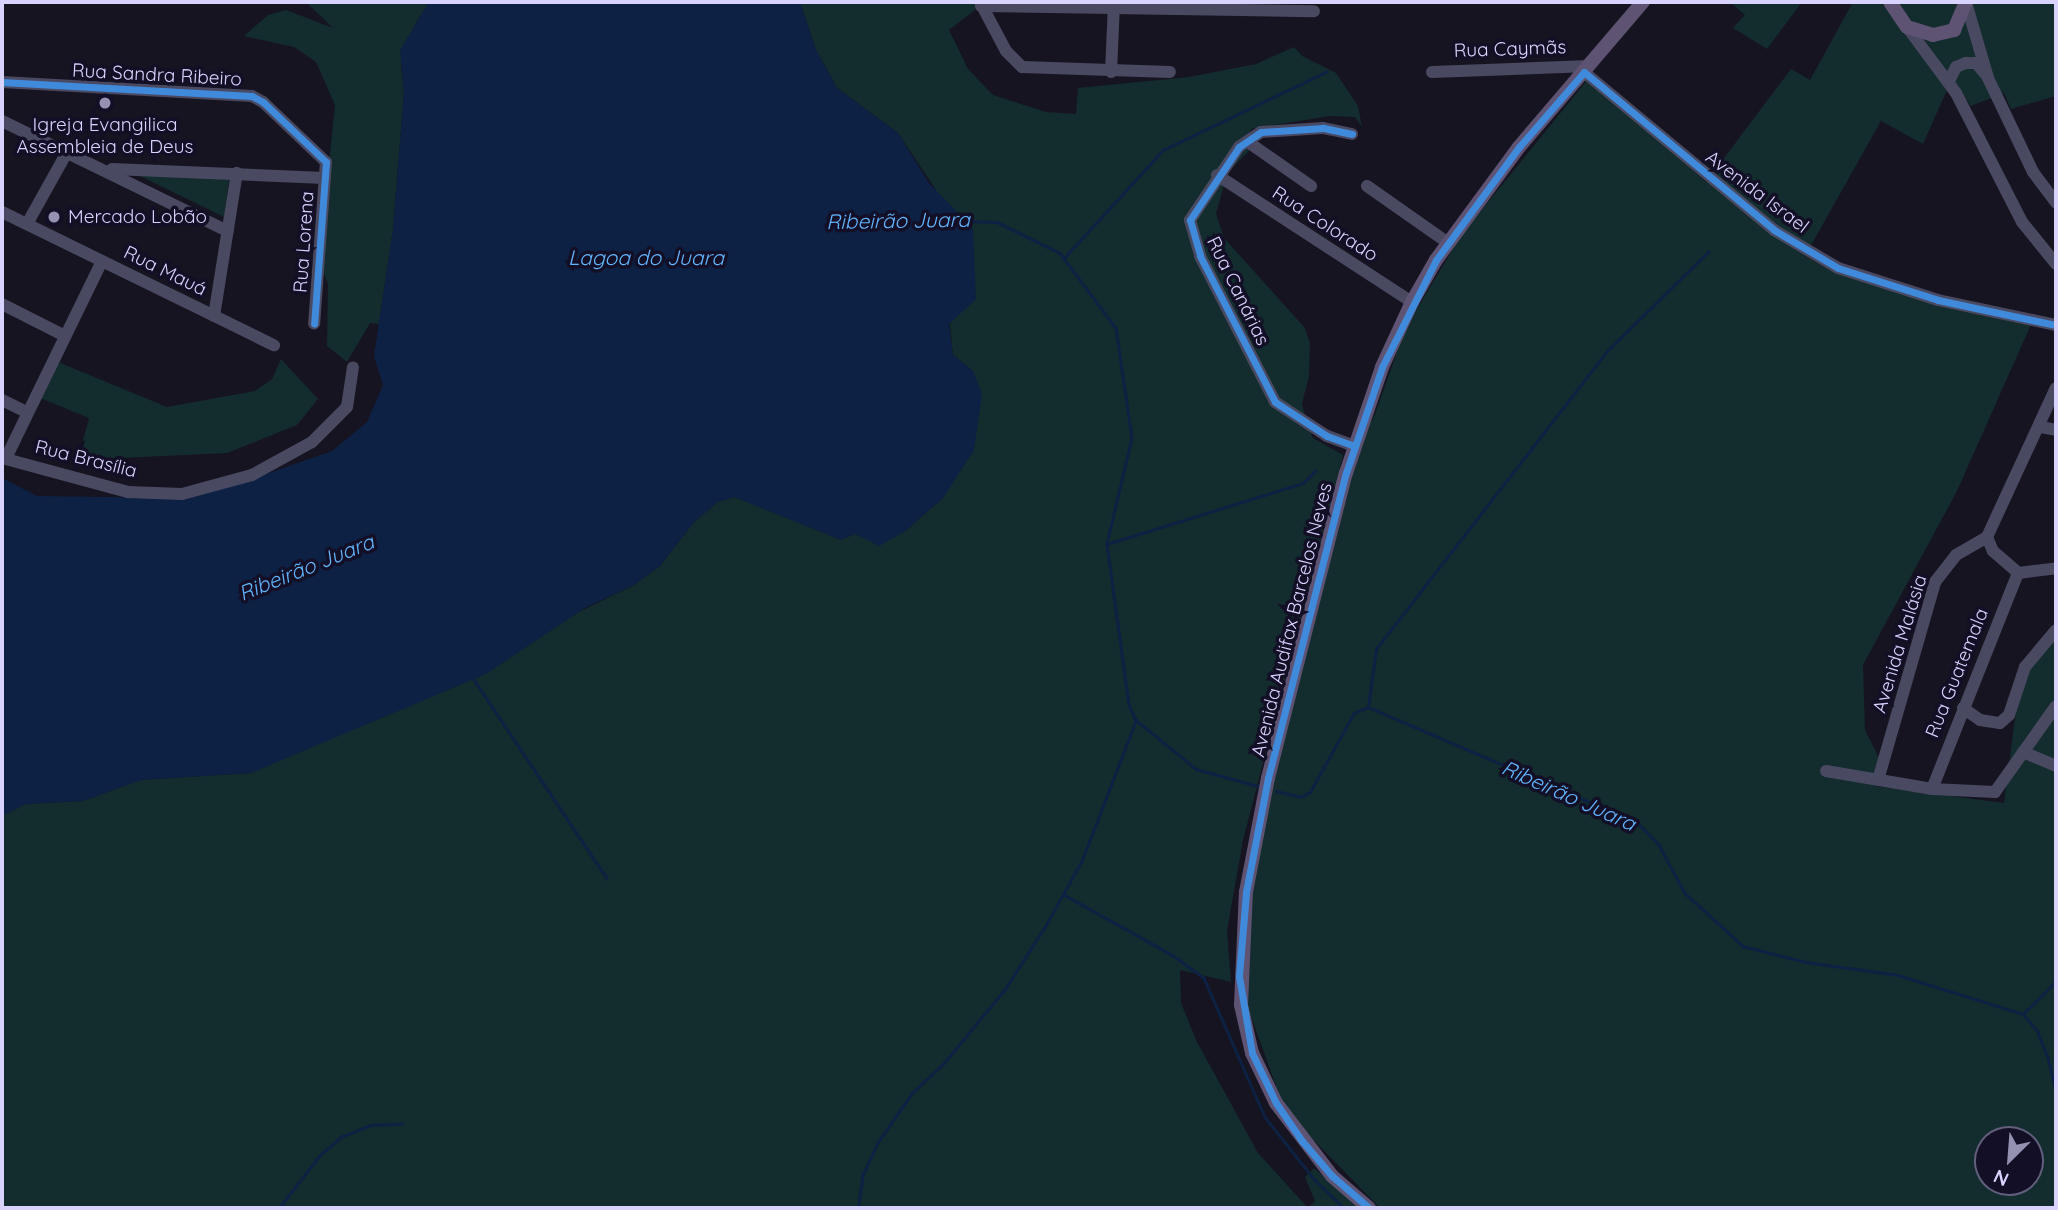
<!DOCTYPE html>
<meta charset="utf-8">
<style>
body{margin:0}
#map{position:relative;width:2058px;height:1210px;overflow:hidden;background:#161421;font-family:Quicksand,sans-serif}
div>[style]{position:absolute}
[style*='--x']{left:calc(var(--x)*1px);top:calc(var(--y)*1px);width:calc(var(--w)*1px);rotate:calc(var(--a)*1deg)}
.green>*{inset:0;background:#132c2d}
.water>*{inset:0;background:#0d2144}
.stream>*{height:2.5px;margin:-1.25px;padding:0 1.25px;transform-origin:1.25px;border-radius:1.25px;background:#0d2144}
.minor>*{height:12px;margin:-6px;padding:0 6px;transform-origin:6px;border-radius:6px;background:#4a4962}
.major>*{height:14px;margin:-7px;padding:0 7px;transform-origin:7px;border-radius:7px;background:#5e5373}
.cycleway>*{height:7px;margin:-3.5px;padding:0 3.5px;transform-origin:3.5px;border-radius:3.5px;background:#408adc}
.dots>*{width:19px;height:19px;translate:-50% -50%;box-sizing:border-box;border:4px solid #130f26;border-radius:50%}
span{translate:-50% -50%;white-space:nowrap;text-align:center;line-height:1.15;-webkit-text-stroke:7px #130f26;paint-order:stroke}
.street-label{font-size:19px;color:#d9d4ff}
.poi-label{font-size:19px;color:#d9d4ff}
.left{translate:0 -50%;text-align:left}
.water-label{font-size:21px;color:#62b6ff;font-style:italic}
.frame{position:absolute;inset:0;border:4px solid #d9d4ff;pointer-events:none}
.north{position:absolute;left:1974px;top:1126px;width:70px;height:70px;box-sizing:border-box;background:#130f26;border:2px solid #625e7d;border-radius:50%;rotate:205deg;font-size:19px;font-weight:700;line-height:28px;text-align:center;color:#d9d4ff}
.north::after{content:'';display:block;margin:auto;width:24px;height:32px;background:#9591b1;clip-path:polygon(50% 0,100% 100%,50% 72%,0 100%)}
</style>
<div id="map">
<div class="green">
<div style="clip-path:polygon(306px 2px,429px 2px,416px 23px,401px 65px,404px 93px,393px 229px,379px 324px,370px 323px,347px 362px,327px 346px,328px 284px,319px 261px,335px 105px,316px 62px,294px 47px,244px 36px,268px 15px,286px 10px,333px 28px)"></div>
<div style="clip-path:polygon(800px 2px,978px 2px,980px 6px,949px 30px,968px 69px,993px 95px,1046px 112px,1076px 114px,1078px 88px,1189px 77px,1256px 64px,1294px 47px,1302px 56px,1336px 73px,1358px 106px,1362px 127px,1355px 117px,1330px 116px,1251px 129px,1249px 151px,1228px 172px,1216px 213px,1224px 238px,1305px 328px,1310px 343px,1309px 376px,1302px 404px,1307px 423px,1313px 438px,1343px 455px,1243px 840px,1227px 931px,1231px 982px,1180px 970px,1181px 1003px,1197px 1042px,1258px 1153px,1308px 1208px,1315px 1201px,1305px 1177px,1314px 1168px,1359px 1208px,2px 1208px,2px 816px,26px 804px,83px 801px,140px 780px,251px 773px,634px 585px,660px 566px,694px 522px,718px 502px,734px 497px,754px 503px,841px 540px,855px 534px,904px 532px,943px 498px,973px 371px,953px 355px,936px 190px,898px 133px,837px 88px,816px 50px)"></div>
<div style="clip-path:polygon(1730px 2px,1802px 2px,1767px 49px,1733px 28px,1745px 15px)"></div>
<div style="clip-path:polygon(evenodd,1853px 2px,1881px 2px,1947px 90px,1923px 144px,1881px 121px,1805px 256px,1835px 273px,1876px 286px,2033px 320px,1957px 491px,1863px 665px,1865px 730px,1879px 758px,1874px 786px,2004px 803px,2017px 703px,2027px 671px,2056px 637px,2056px 1208px,1380px 1208px,1285px 1111px,1248px 1008px,1241px 932px,1256px 843px,1344px 508px,1346px 473px,1375px 414px,1406px 327px,1462px 234px,1588px 79px,1706px 182px,1791px 69px,1810px 80px,1853px 2px,1988px 1140px,2030px 1140px,2030px 1182px,1988px 1182px,1988px 1140px)"></div>
<div style="clip-path:polygon(1898px 2px,2056px 2px,2056px 96px,2011px 109px,2004px 93px,1971px 106px)"></div>
<div style="clip-path:polygon(128px 170px,229px 180px,224px 217px)"></div>
<div style="clip-path:polygon(281px 359px,318px 399px,297px 425px,227px 453px,78px 460px,89px 418px,40px 398px,58px 362px,167px 407px,255px 391px,272px 379px)"></div>
</div>
<div class="water">
<div style="clip-path:polygon(429px 2px,800px 2px,816px 50px,837px 88px,898px 133px,929px 183px,973px 228px,976px 299px,949px 324px,953px 355px,973px 371px,982px 394px,974px 450px,943px 498px,904px 532px,879px 546px,855px 534px,841px 540px,734px 497px,718px 502px,694px 522px,660px 566px,634px 585px,585px 608px,486px 674px,251px 773px,141px 780px,83px 801px,26px 804px,2px 816px,2px 478px,37px 496px,179px 498px,235px 485px,332px 451px,367px 422px,383px 385px,374px 356px,393px 229px,404px 93px,400px 50px)"></div>
</div>
<div class="stream">
<div style="--x:966;--y:221;--w:31;--a:2"></div>
<div style="--x:997;--y:222;--w:70;--a:26.2"></div>
<div style="--x:1060;--y:253;--w:94;--a:53.3"></div>
<div style="--x:1116;--y:328;--w:111;--a:81.7"></div>
<div style="--x:1132;--y:438;--w:109;--a:103.3"></div>
<div style="--x:1107;--y:544;--w:162;--a:82.2"></div>
<div style="--x:1129;--y:705;--w:17;--a:65"></div>
<div style="--x:1136;--y:720;--w:77;--a:39.2"></div>
<div style="--x:1196;--y:769;--w:64;--a:15.3"></div>
<div style="--x:1064;--y:258;--w:147;--a:-47.5"></div>
<div style="--x:1163;--y:150;--w:181;--a:-25.6"></div>
<div style="--x:1107;--y:544;--w:205;--a:-17.3"></div>
<div style="--x:1303;--y:483;--w:17;--a:-45"></div>
<div style="--x:473;--y:678;--w:241;--a:56.2"></div>
<div style="--x:1368;--y:707;--w:59;--a:-82.1"></div>
<div style="--x:1376;--y:649;--w:378;--a:-52.2"></div>
<div style="--x:1608;--y:350;--w:141;--a:-44.4"></div>
<div style="--x:1276;--y:791;--w:26;--a:13"></div>
<div style="--x:1301;--y:797;--w:10;--a:-29"></div>
<div style="--x:1310;--y:792;--w:90;--a:-60.9"></div>
<div style="--x:1354;--y:713;--w:15;--a:-23"></div>
<div style="--x:1368;--y:707;--w:294;--a:23.2"></div>
<div style="--x:1638;--y:823;--w:30;--a:46"></div>
<div style="--x:1659;--y:845;--w:55;--a:61.6"></div>
<div style="--x:1685;--y:893;--w:79;--a:42.4"></div>
<div style="--x:1743;--y:946;--w:65;--a:14.3"></div>
<div style="--x:1806;--y:962;--w:93;--a:8"></div>
<div style="--x:1898;--y:975;--w:131;--a:17.3"></div>
<div style="--x:2023;--y:1014;--w:21;--a:49"></div>
<div style="--x:2037;--y:1030;--w:29;--a:68"></div>
<div style="--x:2048;--y:1057;--w:37;--a:77"></div>
<div style="--x:1063;--y:894;--w:127;--a:29.2"></div>
<div style="--x:1174;--y:956;--w:37;--a:36"></div>
<div style="--x:1204;--y:978;--w:152;--a:66.3"></div>
<div style="--x:1265;--y:1117;--w:80;--a:51.6"></div>
<div style="--x:1315;--y:1180;--w:40;--a:44"></div>
<div style="--x:2023;--y:1014;--w:47;--a:-45"></div>
<div style="--x:279;--y:1208;--w:66;--a:-52.4"></div>
<div style="--x:319;--y:1156;--w:29;--a:-41"></div>
<div style="--x:341;--y:1137;--w:31;--a:-22"></div>
<div style="--x:370;--y:1125;--w:32;--a:-2"></div>
<div style="--x:858;--y:1208;--w:34;--a:-82"></div>
<div style="--x:863;--y:1174;--w:35;--a:-65"></div>
<div style="--x:878;--y:1142;--w:60;--a:-55.2"></div>
<div style="--x:912;--y:1093;--w:44;--a:-43.2"></div>
<div style="--x:944;--y:1063;--w:96;--a:-50.5"></div>
<div style="--x:1005;--y:989;--w:76;--a:-57.4"></div>
<div style="--x:1046;--y:925;--w:74;--a:-61"></div>
<div style="--x:1082;--y:860;--w:150;--a:-68.9"></div>
</div>
<div class="minor">
<div style="--x:980;--y:2;--w:55;--a:62"></div>
<div style="--x:1006;--y:51;--w:23;--a:45"></div>
<div style="--x:1022;--y:67;--w:148;--a:1.9"></div>
<div style="--x:981;--y:6;--w:333;--a:0.9"></div>
<div style="--x:1967;--y:6;--w:75;--a:73.7"></div>
<div style="--x:1988;--y:78;--w:104;--a:64.4"></div>
<div style="--x:2033;--y:172;--w:39;--a:53"></div>
<div style="--x:1907;--y:27;--w:82;--a:53.4"></div>
<div style="--x:1956;--y:93;--w:145;--a:62.9"></div>
<div style="--x:2022;--y:222;--w:54;--a:51"></div>
<div style="--x:1111;--y:72;--w:70;--a:-87.5"></div>
<div style="--x:1432;--y:72;--w:157;--a:-2.2"></div>
<div style="--x:1584;--y:72;--w:247;--a:39.7"></div>
<div style="--x:1774;--y:230;--w:74;--a:30.7"></div>
<div style="--x:1838;--y:268;--w:105;--a:17.7"></div>
<div style="--x:1938;--y:300;--w:121;--a:12"></div>
<div style="--x:1949;--y:81;--w:16;--a:-63"></div>
<div style="--x:1956;--y:67;--w:11;--a:-22"></div>
<div style="--x:1966;--y:63;--w:10;--a:0"></div>
<div style="--x:1976;--y:63;--w:16;--a:50"></div>
<div style="--x:2;--y:82;--w:250;--a:3.2"></div>
<div style="--x:252;--y:96;--w:13;--a:29"></div>
<div style="--x:263;--y:102;--w:87;--a:43.6"></div>
<div style="--x:326;--y:162;--w:162;--a:94.2"></div>
<div style="--x:2;--y:121;--w:251;--a:26"></div>
<div style="--x:1352;--y:134;--w:30;--a:-168"></div>
<div style="--x:1323;--y:128;--w:62;--a:176.3"></div>
<div style="--x:1261;--y:132;--w:27;--a:146"></div>
<div style="--x:1239;--y:147;--w:88;--a:123.9"></div>
<div style="--x:1190;--y:220;--w:37;--a:74"></div>
<div style="--x:1200;--y:256;--w:164;--a:62.8"></div>
<div style="--x:1275;--y:402;--w:62;--a:33.2"></div>
<div style="--x:1327;--y:436;--w:30;--a:20"></div>
<div style="--x:1248;--y:142;--w:77;--a:34.9"></div>
<div style="--x:112;--y:169;--w:213;--a:2.4"></div>
<div style="--x:1217;--y:175;--w:233;--a:33.1"></div>
<div style="--x:1367;--y:186;--w:99;--a:35.1"></div>
<div style="--x:2;--y:212;--w:303;--a:26.1"></div>
<div style="--x:27;--y:224;--w:82;--a:-60.9"></div>
<div style="--x:2;--y:304;--w:71;--a:26.9"></div>
<div style="--x:214;--y:316;--w:145;--a:-80.9"></div>
<div style="--x:2;--y:400;--w:28;--a:26"></div>
<div style="--x:2041;--y:427;--w:15;--a:11"></div>
<div style="--x:2;--y:458;--w:131;--a:15.1"></div>
<div style="--x:128;--y:492;--w:54;--a:2.1"></div>
<div style="--x:182;--y:494;--w:73;--a:-15.2"></div>
<div style="--x:252;--y:475;--w:68;--a:-28.8"></div>
<div style="--x:312;--y:442;--w:49;--a:-45"></div>
<div style="--x:347;--y:407;--w:40;--a:-81.5"></div>
<div style="--x:6;--y:458;--w:219;--a:-64"></div>
<div style="--x:1987;--y:537;--w:15;--a:67"></div>
<div style="--x:1993;--y:551;--w:33;--a:41"></div>
<div style="--x:2018;--y:573;--w:38;--a:-7"></div>
<div style="--x:1963;--y:708;--w:21;--a:35"></div>
<div style="--x:1980;--y:720;--w:20;--a:9"></div>
<div style="--x:2000;--y:723;--w:12;--a:-42"></div>
<div style="--x:2009;--y:715;--w:51;--a:-71.6"></div>
<div style="--x:2025;--y:667;--w:48;--a:-50"></div>
<div style="--x:2023;--y:752;--w:36;--a:23"></div>
<div style="--x:1826;--y:771;--w:108;--a:9.6"></div>
<div style="--x:1932;--y:789;--w:63;--a:2.7"></div>
<div style="--x:1995;--y:792;--w:105;--a:-54.7"></div>
<div style="--x:1878;--y:780;--w:206;--a:-73.9"></div>
<div style="--x:1935;--y:582;--w:34;--a:-52"></div>
<div style="--x:1956;--y:555;--w:36;--a:-30"></div>
<div style="--x:1987;--y:537;--w:164;--a:-65.2"></div>
<div style="--x:1932;--y:789;--w:232;--a:-68.3"></div>
</div>
<div class="major">
<div style="--x:1890;--y:2;--w:30;--a:56"></div>
<div style="--x:1907;--y:27;--w:27;--a:17"></div>
<div style="--x:1933;--y:35;--w:22;--a:-13"></div>
<div style="--x:1954;--y:30;--w:30;--a:-67"></div>
<div style="--x:1369;--y:1208;--w:49;--a:-139.1"></div>
<div style="--x:1332;--y:1176;--w:92;--a:-127.5"></div>
<div style="--x:1276;--y:1103;--w:55;--a:-115.6"></div>
<div style="--x:1252;--y:1053;--w:49;--a:-102.9"></div>
<div style="--x:1241;--y:1005;--w:113;--a:-87.5"></div>
<div style="--x:1246;--y:892;--w:116;--a:-79.1"></div>
<div style="--x:1268;--y:778;--w:315;--a:-75.7"></div>
<div style="--x:1346;--y:473;--w:112;--a:-71.2"></div>
<div style="--x:1382;--y:367;--w:72;--a:-65.2"></div>
<div style="--x:1412;--y:302;--w:48;--a:-60.3"></div>
<div style="--x:1436;--y:260;--w:140;--a:-53.7"></div>
<div style="--x:1519;--y:147;--w:191;--a:-49.5"></div>
</div>
<div class="cycleway">
<div style="--x:2;--y:82;--w:250;--a:3.2"></div>
<div style="--x:252;--y:96;--w:13;--a:29"></div>
<div style="--x:263;--y:102;--w:87;--a:43.6"></div>
<div style="--x:326;--y:162;--w:162;--a:94.2"></div>
<div style="--x:1352;--y:134;--w:30;--a:-168"></div>
<div style="--x:1323;--y:128;--w:62;--a:176.3"></div>
<div style="--x:1261;--y:132;--w:27;--a:146"></div>
<div style="--x:1239;--y:147;--w:88;--a:123.9"></div>
<div style="--x:1190;--y:220;--w:37;--a:74"></div>
<div style="--x:1200;--y:256;--w:164;--a:62.8"></div>
<div style="--x:1275;--y:402;--w:62;--a:33.2"></div>
<div style="--x:1327;--y:436;--w:30;--a:20"></div>
<div style="--x:1369;--y:1208;--w:49;--a:-139.1"></div>
<div style="--x:1332;--y:1176;--w:46;--a:-130.6"></div>
<div style="--x:1302;--y:1141;--w:46;--a:-124.4"></div>
<div style="--x:1276;--y:1103;--w:55;--a:-115.6"></div>
<div style="--x:1252;--y:1053;--w:78;--a:-99.6"></div>
<div style="--x:1239;--y:976;--w:84;--a:-85.2"></div>
<div style="--x:1246;--y:892;--w:116;--a:-79.1"></div>
<div style="--x:1268;--y:778;--w:315;--a:-75.7"></div>
<div style="--x:1346;--y:473;--w:112;--a:-71.2"></div>
<div style="--x:1382;--y:367;--w:120;--a:-63.2"></div>
<div style="--x:1436;--y:260;--w:140;--a:-53.7"></div>
<div style="--x:1519;--y:147;--w:99;--a:-49.1"></div>
<div style="--x:1584;--y:72;--w:247;--a:39.7"></div>
<div style="--x:1774;--y:230;--w:74;--a:30.7"></div>
<div style="--x:1838;--y:268;--w:105;--a:17.7"></div>
<div style="--x:1938;--y:300;--w:121;--a:12"></div>
</div>
<div class="dots">
<div style="left:105px;top:103px;background:#9591b1"></div>
<div style="left:54px;top:217px;background:#9591b1"></div>
</div>
<div class="street-label">
<span style="left:1510px;top:49px;rotate:-2deg">Rua Caymãs</span>
<span style="left:157px;top:75px;rotate:3deg">Rua Sandra Ribeiro</span>
<span style="left:1757px;top:192px;rotate:37deg">Avenida Israel</span>
<span style="left:1325px;top:224px;rotate:33deg">Rua Colorado</span>
<span style="left:304px;top:242px;rotate:-86deg">Rua Lorena</span>
<span style="left:165px;top:271px;rotate:26deg">Rua Mauá</span>
<span style="left:1238px;top:291px;rotate:64deg">Rua Canárias</span>
<span style="left:86px;top:459px;rotate:14deg">Rua Brasília</span>
<span style="left:1292px;top:620px;rotate:-76deg">Avenida Audifax Barcelos Neves</span>
<span style="left:1900px;top:644px;rotate:-73deg">Avenida Malásia</span>
<span style="left:1957px;top:673px;rotate:-68deg">Rua Guatemala</span>
</div>
<div class="poi-label">
<span style="left:105px;top:136px">Igreja Evangilica<br>Assembleia de Deus</span>
<span class="left" style="left:68px;top:217px">Mercado Lobão</span>
</div>
<div class="water-label">
<span style="left:898px;top:220px;rotate:-1deg">Ribeirão Juara</span>
<span style="left:646px;top:257px">Lagoa do Juara</span>
<span style="left:306px;top:567px;rotate:-22deg">Ribeirão Juara</span>
<span style="left:1569px;top:795px;rotate:24deg">Ribeirão Juara</span>
</div>
<div class="frame"></div>
<div class="north">N</div>
</div>
